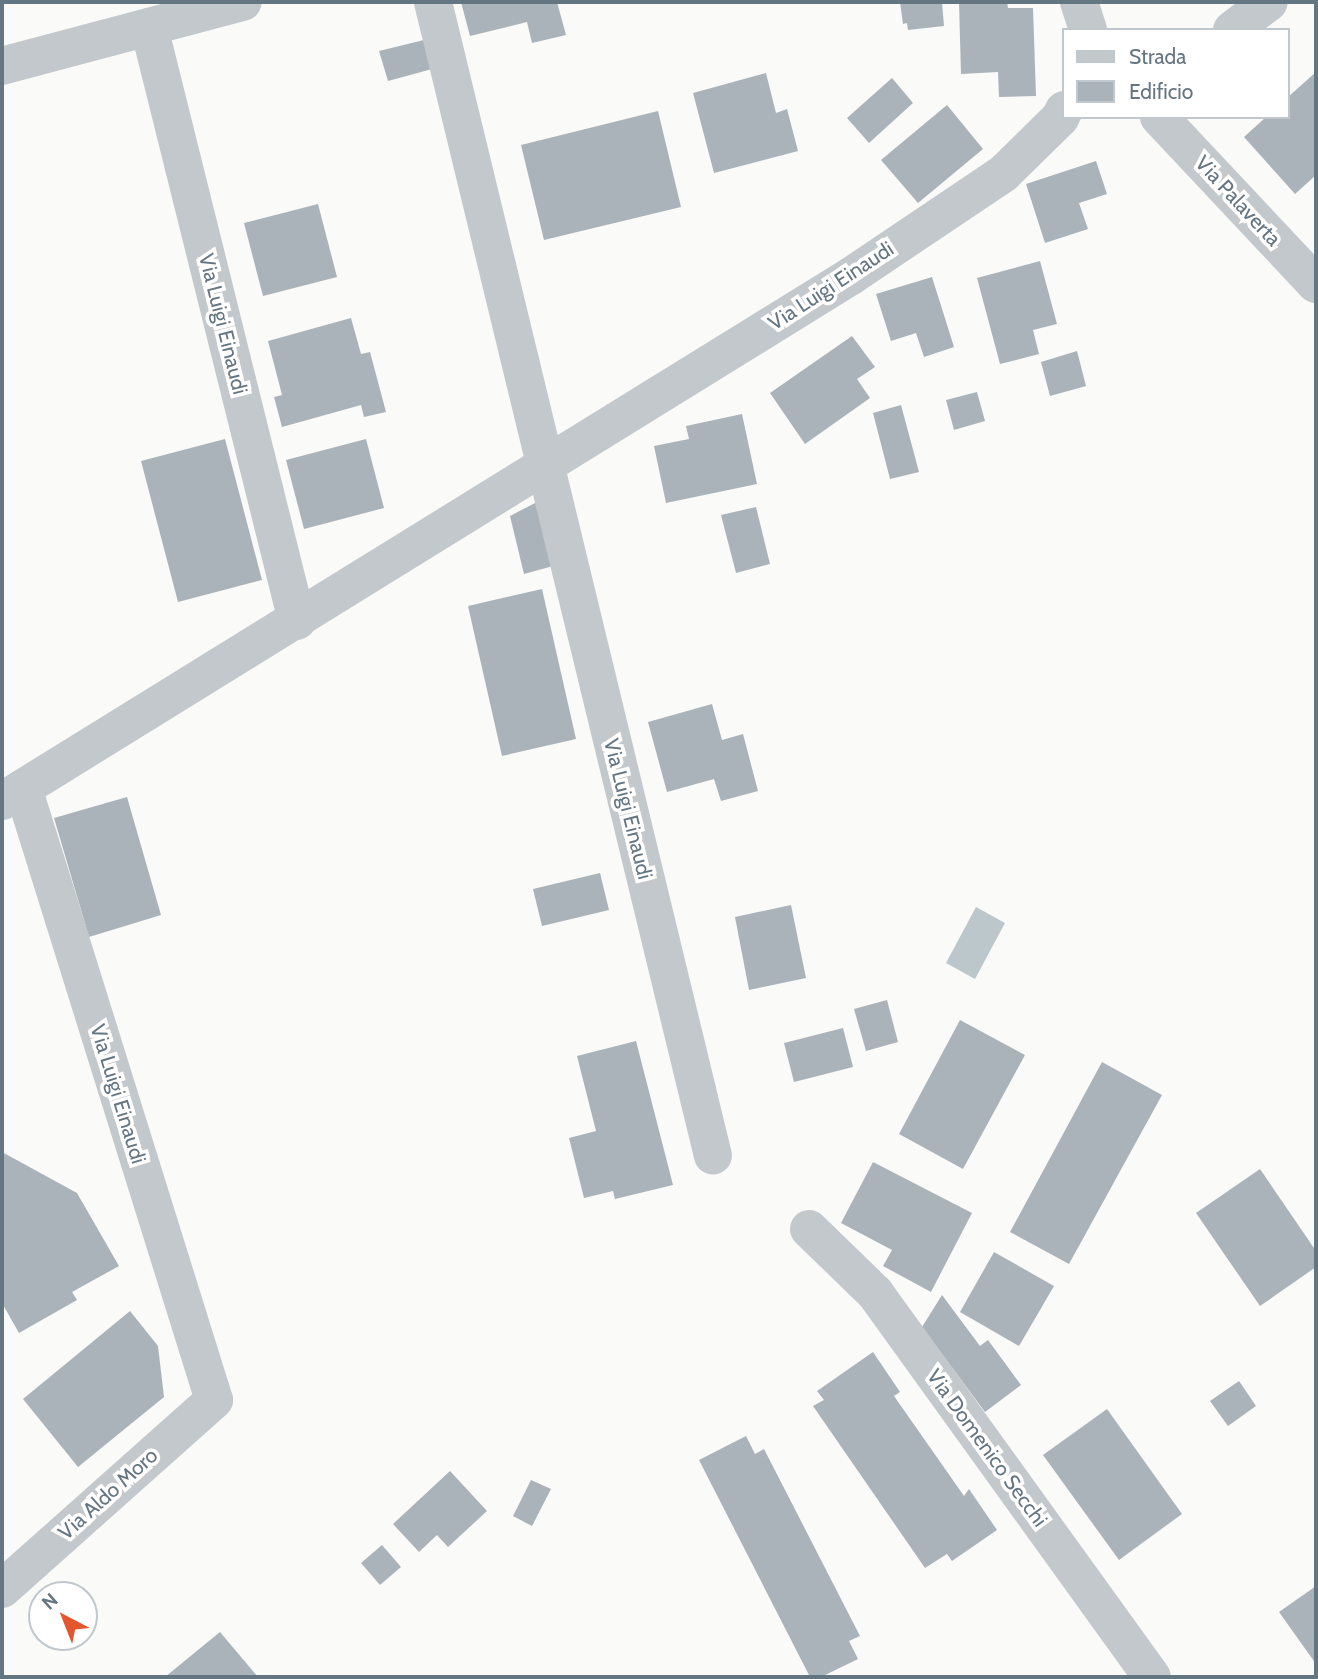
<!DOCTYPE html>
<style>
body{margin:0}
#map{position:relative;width:1318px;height:1679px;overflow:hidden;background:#fafaf8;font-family:Cabin,sans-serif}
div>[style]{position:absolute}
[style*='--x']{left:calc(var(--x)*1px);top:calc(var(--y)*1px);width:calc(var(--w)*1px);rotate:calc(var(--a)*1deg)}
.water>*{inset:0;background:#bbc7cb}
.building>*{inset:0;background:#aab3b9}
.minor>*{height:38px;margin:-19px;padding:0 19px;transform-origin:19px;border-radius:19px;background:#c3c8cc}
span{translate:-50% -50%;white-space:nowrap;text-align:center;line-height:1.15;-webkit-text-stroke:7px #fff;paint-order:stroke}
.street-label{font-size:21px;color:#657683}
.frame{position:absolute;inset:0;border:4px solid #657683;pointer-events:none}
.legend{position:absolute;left:1062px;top:28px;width:228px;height:91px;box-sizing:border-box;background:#fff;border:2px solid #c1c8cd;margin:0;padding:9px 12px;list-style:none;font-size:21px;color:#657683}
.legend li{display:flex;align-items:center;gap:14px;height:35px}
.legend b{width:35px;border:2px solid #c1c8cd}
.north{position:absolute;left:28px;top:1581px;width:70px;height:70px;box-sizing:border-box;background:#fff;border:2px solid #c1c8cd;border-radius:50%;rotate:318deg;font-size:19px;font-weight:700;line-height:28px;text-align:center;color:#657683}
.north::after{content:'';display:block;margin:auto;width:24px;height:32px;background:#e4572e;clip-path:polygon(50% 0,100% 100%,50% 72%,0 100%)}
</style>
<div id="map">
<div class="water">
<div style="clip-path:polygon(976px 907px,1005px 923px,975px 979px,946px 963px)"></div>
</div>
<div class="building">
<div style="clip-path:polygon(461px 2px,557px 2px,566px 35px,532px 43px,527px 22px,470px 36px)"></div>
<div style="clip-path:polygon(900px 2px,942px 2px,944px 26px,908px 30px,907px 23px,903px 24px)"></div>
<div style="clip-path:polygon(959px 2px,1007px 2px,1008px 8px,1033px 8px,1036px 96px,999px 97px,998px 72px,961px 74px)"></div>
<div style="clip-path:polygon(424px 40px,432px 69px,388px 81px,379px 51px)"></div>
<div style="clip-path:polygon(1316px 72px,1316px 175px,1295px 194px,1244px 137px,1266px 117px,1288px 117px,1288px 97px)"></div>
<div style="clip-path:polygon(766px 73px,776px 113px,787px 109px,798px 151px,714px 173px,693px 93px)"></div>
<div style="clip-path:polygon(892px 78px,913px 103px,869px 143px,847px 118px)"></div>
<div style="clip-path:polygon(947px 105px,983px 149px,918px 203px,881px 160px)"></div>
<div style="clip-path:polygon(658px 111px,681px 207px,544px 240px,521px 145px)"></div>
<div style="clip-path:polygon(1096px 161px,1107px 194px,1079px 203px,1088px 229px,1045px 243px,1026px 184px)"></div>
<div style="clip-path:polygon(318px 204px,337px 277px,263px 296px,244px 223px)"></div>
<div style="clip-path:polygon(1040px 261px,1057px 324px,1033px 330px,1039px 354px,1000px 364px,977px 278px)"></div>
<div style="clip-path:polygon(932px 277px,954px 347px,924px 357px,916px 333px,891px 341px,876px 294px)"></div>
<div style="clip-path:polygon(351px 318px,361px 354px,370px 352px,386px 412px,364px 417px,361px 405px,282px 427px,274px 397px,282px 395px,268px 341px)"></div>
<div style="clip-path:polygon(852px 336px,875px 367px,857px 379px,870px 398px,805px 444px,770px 393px)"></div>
<div style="clip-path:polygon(1077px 351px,1086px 386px,1050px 396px,1041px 362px)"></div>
<div style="clip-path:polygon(977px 392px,985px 421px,954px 430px,946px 400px)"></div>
<div style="clip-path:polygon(901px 405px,919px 472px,890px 479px,873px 413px)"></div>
<div style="clip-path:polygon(742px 414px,757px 484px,666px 503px,654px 446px,689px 439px,686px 426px)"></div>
<div style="clip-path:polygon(225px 439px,262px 580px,178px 602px,141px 461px)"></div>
<div style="clip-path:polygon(366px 439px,384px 508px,304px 529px,286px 460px)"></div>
<div style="clip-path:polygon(537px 502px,553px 566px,524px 574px,510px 516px)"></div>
<div style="clip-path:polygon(756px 507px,770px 564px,736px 573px,721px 515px)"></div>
<div style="clip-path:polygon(542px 589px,576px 739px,502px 756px,468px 606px)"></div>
<div style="clip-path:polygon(712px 704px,722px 740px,743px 734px,758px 791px,721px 801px,714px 779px,667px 792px,648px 722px)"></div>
<div style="clip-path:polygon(127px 797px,161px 915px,89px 937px,54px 818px)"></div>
<div style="clip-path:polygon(600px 873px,609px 910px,542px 926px,533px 889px)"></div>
<div style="clip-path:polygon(791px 905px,806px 978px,749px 990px,735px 917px)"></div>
<div style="clip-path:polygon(887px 1000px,898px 1042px,866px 1051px,854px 1009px)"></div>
<div style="clip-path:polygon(960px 1020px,1025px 1055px,963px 1169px,899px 1134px)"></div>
<div style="clip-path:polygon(843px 1028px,853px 1067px,794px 1082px,784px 1043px)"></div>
<div style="clip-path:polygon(636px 1041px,673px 1185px,615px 1199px,613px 1191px,584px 1198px,569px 1138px,596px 1131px,577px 1056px)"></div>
<div style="clip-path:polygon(1102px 1062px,1162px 1095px,1069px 1264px,1010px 1232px)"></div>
<div style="clip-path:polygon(2px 1152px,77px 1193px,119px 1266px,72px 1292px,77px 1300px,19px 1333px,2px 1303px)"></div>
<div style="clip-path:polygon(873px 1162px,972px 1213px,931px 1292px,883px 1266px,892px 1250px,841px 1223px)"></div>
<div style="clip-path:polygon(1260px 1169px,1316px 1251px,1316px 1267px,1260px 1306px,1196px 1213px)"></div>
<div style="clip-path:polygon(994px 1252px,1054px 1286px,1019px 1346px,960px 1312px)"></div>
<div style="clip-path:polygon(942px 1295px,980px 1346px,988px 1340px,1021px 1385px,985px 1412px,922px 1327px)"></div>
<div style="clip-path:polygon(130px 1311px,158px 1346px,164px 1397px,78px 1467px,23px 1399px)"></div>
<div style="clip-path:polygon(873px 1352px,900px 1392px,894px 1396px,964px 1496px,969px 1489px,997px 1530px,952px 1561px,947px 1554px,925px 1568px,813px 1406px,824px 1400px,817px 1391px)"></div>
<div style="clip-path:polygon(1239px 1381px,1256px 1406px,1228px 1426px,1210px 1401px)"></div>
<div style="clip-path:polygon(1107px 1409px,1182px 1514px,1119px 1560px,1043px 1455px)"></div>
<div style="clip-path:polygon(746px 1436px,755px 1454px,764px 1449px,860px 1636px,849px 1641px,858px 1659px,821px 1677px,810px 1677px,699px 1460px)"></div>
<div style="clip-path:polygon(450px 1471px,487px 1511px,448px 1547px,437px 1535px,419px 1552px,393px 1524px)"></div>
<div style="clip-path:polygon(531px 1480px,551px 1489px,532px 1526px,513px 1516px)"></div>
<div style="clip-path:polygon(382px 1545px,401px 1567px,380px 1585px,361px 1563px)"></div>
<div style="clip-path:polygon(1316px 1586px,1316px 1664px,1279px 1612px)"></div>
<div style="clip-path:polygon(220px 1632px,258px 1677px,165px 1677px)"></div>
</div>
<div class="minor">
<div style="--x:433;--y:2;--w:1187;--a:76.36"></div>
<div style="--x:1079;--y:2;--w:29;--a:72"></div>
<div style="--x:149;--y:27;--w:612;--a:76.01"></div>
<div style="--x:1232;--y:30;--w:46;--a:-37.1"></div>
<div style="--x:2;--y:66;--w:249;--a:-14.9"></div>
<div style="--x:1159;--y:117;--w:229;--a:46.8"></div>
<div style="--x:2;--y:801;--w:998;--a:-31.73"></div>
<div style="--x:851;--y:276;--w:184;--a:-33.9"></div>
<div style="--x:1004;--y:173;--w:78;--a:-44.5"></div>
<div style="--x:1060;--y:118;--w:9;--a:-63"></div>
<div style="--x:809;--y:1229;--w:92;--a:44.1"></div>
<div style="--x:875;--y:1293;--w:473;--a:54.2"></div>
<div style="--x:2;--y:1589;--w:284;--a:-41.7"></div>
<div style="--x:214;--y:1400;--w:641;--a:-107.33"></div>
</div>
<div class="street-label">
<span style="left:1238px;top:201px;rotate:47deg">Via Palaverta</span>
<span style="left:831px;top:286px;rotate:-33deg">Via Luigi Einaudi</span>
<span style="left:223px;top:324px;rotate:76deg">Via Luigi Einaudi</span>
<span style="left:628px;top:809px;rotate:76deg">Via Luigi Einaudi</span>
<span style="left:118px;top:1094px;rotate:73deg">Via Luigi Einaudi</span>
<span style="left:987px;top:1448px;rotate:54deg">Via Domenico Secchi</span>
<span style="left:108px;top:1494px;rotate:-42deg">Via Aldo Moro</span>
</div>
<div class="frame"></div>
<ul class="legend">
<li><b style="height:9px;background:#c3c8cc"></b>Strada</li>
<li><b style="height:19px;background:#aab3b9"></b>Edificio</li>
</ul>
<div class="north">N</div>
</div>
